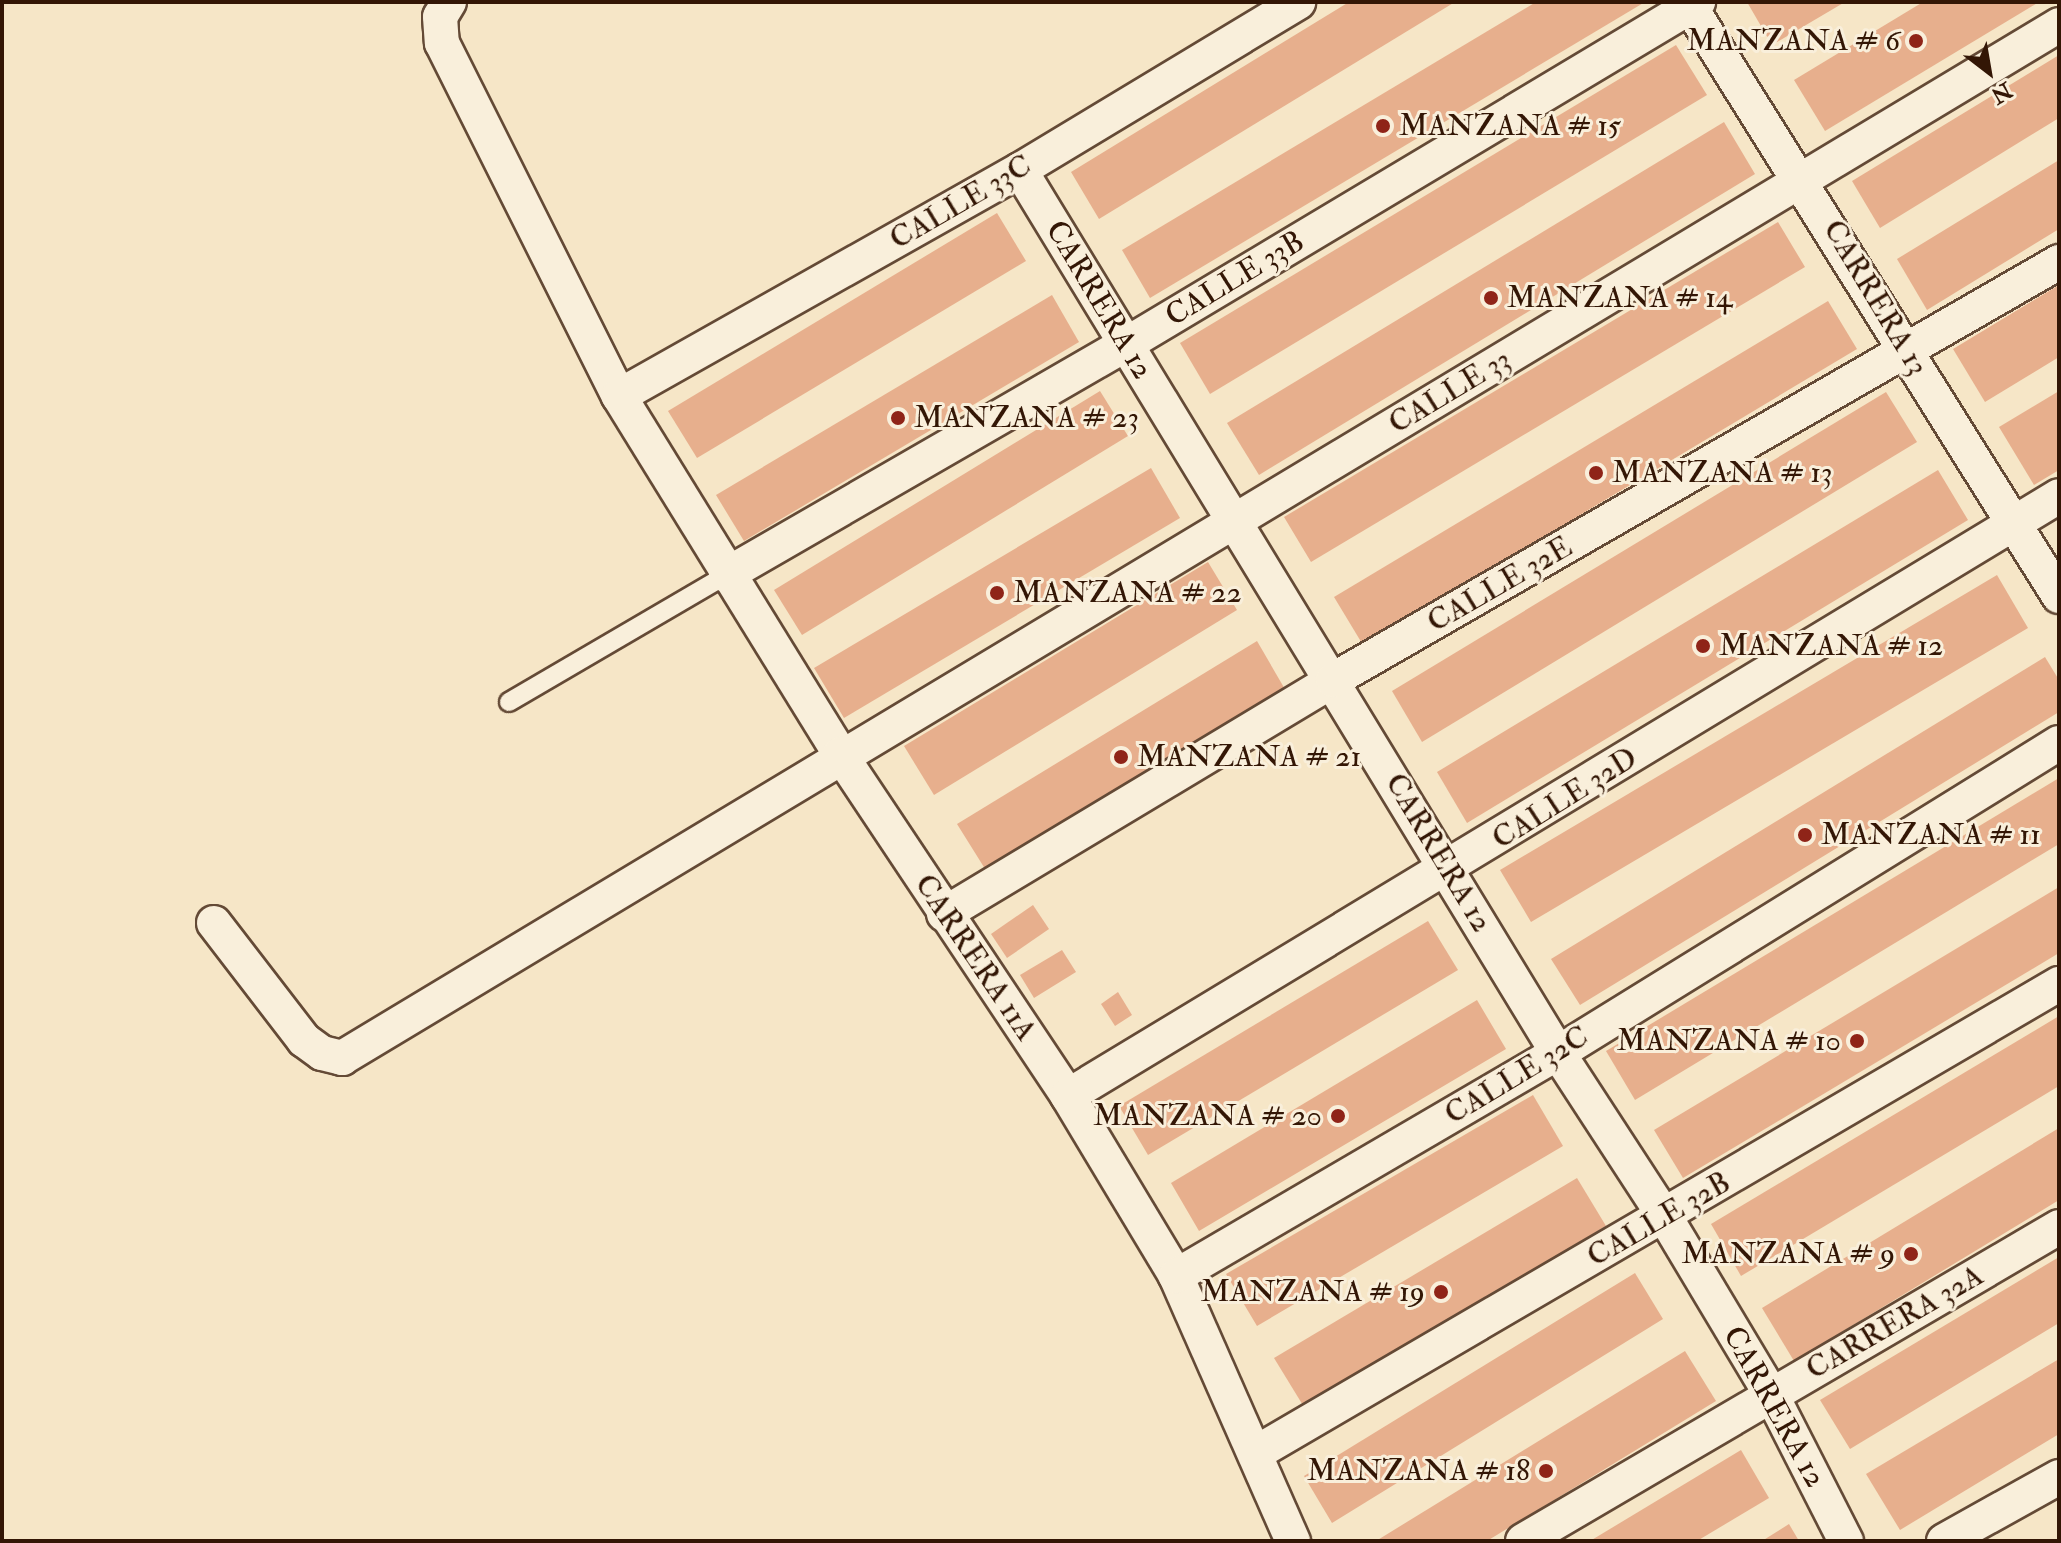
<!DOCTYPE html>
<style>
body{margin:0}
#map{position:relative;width:2061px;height:1543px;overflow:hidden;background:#f6e6c7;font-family:"IM FELL Double Pica",serif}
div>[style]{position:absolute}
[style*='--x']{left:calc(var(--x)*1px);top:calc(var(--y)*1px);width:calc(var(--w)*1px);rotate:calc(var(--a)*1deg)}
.building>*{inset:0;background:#e7af8d}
.roads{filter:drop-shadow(2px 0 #644a36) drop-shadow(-2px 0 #644a36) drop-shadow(0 2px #644a36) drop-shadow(0 -2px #644a36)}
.lane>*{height:18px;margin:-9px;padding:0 9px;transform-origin:9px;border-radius:9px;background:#f9efdb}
.street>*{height:34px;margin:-17px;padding:0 17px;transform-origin:17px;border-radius:17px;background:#f9efdb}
.dots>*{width:22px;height:22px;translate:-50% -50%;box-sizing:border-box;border:4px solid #f9efdb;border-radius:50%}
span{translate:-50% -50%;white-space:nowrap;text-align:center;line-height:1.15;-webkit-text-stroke:6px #f9efdb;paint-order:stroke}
.poi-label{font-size:30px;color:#331605}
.right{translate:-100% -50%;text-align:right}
.left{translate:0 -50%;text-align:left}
.street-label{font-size:30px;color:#331605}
.frame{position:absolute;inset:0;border:4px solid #331605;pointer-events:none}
.north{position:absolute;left:1949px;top:32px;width:80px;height:80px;-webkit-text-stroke:6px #f9efdb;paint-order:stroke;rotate:149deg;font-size:22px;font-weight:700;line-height:32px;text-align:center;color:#331605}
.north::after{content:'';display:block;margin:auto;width:28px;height:36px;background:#331605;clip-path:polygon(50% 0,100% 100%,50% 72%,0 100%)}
</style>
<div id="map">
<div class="building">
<div style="clip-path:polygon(1349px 2px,1455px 2px,1099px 219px,1071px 172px)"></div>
<div style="clip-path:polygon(1536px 2px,1645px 2px,1150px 298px,1122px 250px)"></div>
<div style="clip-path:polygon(1747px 2px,1845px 2px,1772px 45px)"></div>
<div style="clip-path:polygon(1923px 2px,2039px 2px,1825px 131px,1794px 80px)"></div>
<div style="clip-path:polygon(1676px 45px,1707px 95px,1210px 394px,1180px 343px)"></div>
<div style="clip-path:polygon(2059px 55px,2059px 118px,1880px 228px,1852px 181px)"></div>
<div style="clip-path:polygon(1724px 122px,1755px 174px,1259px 475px,1227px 423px)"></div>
<div style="clip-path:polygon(2059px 160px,2059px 229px,1927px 310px,1897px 259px)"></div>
<div style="clip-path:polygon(997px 213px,1026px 261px,697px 458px,668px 411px)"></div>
<div style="clip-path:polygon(1778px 222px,1805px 267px,1311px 562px,1284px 517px)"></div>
<div style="clip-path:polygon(2059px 285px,2059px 357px,1985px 402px,1953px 349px)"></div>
<div style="clip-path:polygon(1052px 295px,1079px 342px,744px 541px,716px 495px)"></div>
<div style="clip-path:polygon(1828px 301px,1857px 349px,1363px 645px,1334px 597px)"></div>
<div style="clip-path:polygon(1100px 391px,1128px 436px,802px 635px,774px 590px)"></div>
<div style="clip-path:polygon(2059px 391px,2059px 470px,2034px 485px,1999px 427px)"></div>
<div style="clip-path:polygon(1886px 392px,1917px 442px,1422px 742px,1392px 691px)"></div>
<div style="clip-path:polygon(1151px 468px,1180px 518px,844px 718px,814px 668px)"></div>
<div style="clip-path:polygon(1938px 470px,1968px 520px,1467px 823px,1437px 772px)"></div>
<div style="clip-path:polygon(1208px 562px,1237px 610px,934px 795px,904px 746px)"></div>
<div style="clip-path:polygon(1997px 575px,2028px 628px,1531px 922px,1500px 870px)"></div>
<div style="clip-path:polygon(1257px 641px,1286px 691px,987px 872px,957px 824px)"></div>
<div style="clip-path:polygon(2045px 657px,2059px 680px,2059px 712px,1580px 1005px,1551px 959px)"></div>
<div style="clip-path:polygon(2059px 778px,2059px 844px,1635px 1100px,1606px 1051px)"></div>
<div style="clip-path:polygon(2059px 887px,2059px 953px,1683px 1178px,1654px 1130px)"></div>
<div style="clip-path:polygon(1033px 905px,1049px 929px,1007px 958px,991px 934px)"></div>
<div style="clip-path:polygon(1428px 921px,1458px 970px,1148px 1155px,1119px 1106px)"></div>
<div style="clip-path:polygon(1062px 950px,1076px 972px,1034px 998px,1020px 975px)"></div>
<div style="clip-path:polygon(1118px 992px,1132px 1015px,1115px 1026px,1101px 1004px)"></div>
<div style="clip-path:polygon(1477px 1000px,1506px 1049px,1199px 1231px,1171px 1183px)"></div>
<div style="clip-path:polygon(2059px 1016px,2059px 1086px,1741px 1276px,1711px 1224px)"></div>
<div style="clip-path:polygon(1533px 1095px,1563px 1146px,1257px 1326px,1226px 1274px)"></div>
<div style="clip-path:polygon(2059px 1128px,2059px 1200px,1794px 1361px,1762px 1308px)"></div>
<div style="clip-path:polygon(1577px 1178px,1606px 1226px,1304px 1407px,1274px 1358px)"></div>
<div style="clip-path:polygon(2059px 1257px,2059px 1323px,1850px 1449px,1820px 1400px)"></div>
<div style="clip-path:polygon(1635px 1273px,1663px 1319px,1332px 1523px,1304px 1476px)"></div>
<div style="clip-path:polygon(1685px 1351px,1716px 1401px,1487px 1541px,1376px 1541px)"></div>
<div style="clip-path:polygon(2059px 1359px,2059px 1434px,1900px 1530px,1866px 1474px)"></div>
<div style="clip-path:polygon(1741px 1450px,1769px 1498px,1697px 1541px,1590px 1541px)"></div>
<div style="clip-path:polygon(1789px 1524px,1799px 1541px,1762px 1541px)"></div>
</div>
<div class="roads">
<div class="lane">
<div style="--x:509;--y:702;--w:251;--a:-30.3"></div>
</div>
<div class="street">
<div style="--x:449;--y:2;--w:17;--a:121"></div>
<div style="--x:440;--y:17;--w:26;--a:86"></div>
<div style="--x:442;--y:43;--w:395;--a:63.4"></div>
<div style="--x:619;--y:396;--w:421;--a:58.3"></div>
<div style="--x:840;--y:754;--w:411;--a:56.3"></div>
<div style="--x:1068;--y:1096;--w:210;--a:59"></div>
<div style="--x:1176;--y:1276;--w:290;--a:66.2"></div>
<div style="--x:1687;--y:2;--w:701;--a:57.94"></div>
<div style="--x:1020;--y:170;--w:1034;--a:58.65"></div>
<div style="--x:1558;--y:1053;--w:196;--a:56.9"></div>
<div style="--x:1665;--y:1217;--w:209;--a:59.1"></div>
<div style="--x:1772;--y:1396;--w:163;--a:63"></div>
<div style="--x:619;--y:396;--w:460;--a:-29.4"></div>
<div style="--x:1020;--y:170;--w:325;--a:-31.1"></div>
<div style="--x:726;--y:575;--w:461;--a:-30"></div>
<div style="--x:1125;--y:345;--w:668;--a:-30.9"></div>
<div style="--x:944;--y:914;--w:454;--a:-31"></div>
<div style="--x:1333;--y:680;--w:838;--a:-29.93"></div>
<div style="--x:214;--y:923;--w:148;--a:52.4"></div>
<div style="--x:304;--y:1040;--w:22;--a:36"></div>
<div style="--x:322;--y:1053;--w:21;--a:14"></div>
<div style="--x:342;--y:1058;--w:2004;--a:-31.03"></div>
<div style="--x:1068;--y:1096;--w:1158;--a:-31.19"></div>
<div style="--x:1176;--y:1276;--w:442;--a:-30.3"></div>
<div style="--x:1558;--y:1053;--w:589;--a:-31.75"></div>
<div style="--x:1256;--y:1453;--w:930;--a:-30.29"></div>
<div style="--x:1523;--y:1541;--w:621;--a:-30.36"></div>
<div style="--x:1944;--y:1541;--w:132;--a:-29.1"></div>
</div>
</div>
<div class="dots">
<div style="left:1916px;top:41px;background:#8f2418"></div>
<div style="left:1383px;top:126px;background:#8f2418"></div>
<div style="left:1491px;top:298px;background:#8f2418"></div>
<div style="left:898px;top:418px;background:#8f2418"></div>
<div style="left:1596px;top:473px;background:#8f2418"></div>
<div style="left:997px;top:593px;background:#8f2418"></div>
<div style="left:1703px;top:646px;background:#8f2418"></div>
<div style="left:1121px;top:757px;background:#8f2418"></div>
<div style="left:1805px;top:835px;background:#8f2418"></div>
<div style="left:1857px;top:1041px;background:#8f2418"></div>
<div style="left:1338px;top:1116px;background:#8f2418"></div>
<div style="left:1911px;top:1254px;background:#8f2418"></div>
<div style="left:1441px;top:1292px;background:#8f2418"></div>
<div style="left:1546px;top:1471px;background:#8f2418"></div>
</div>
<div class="poi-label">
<span class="right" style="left:1900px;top:41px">MANZANA # 6</span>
<span class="left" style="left:1399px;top:126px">MANZANA # 15</span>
<span class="left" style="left:1507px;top:298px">MANZANA # 14</span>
<span class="left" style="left:914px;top:418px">MANZANA # 23</span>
<span class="left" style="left:1612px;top:473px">MANZANA # 13</span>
<span class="left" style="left:1013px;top:593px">MANZANA # 22</span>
<span class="left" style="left:1719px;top:646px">MANZANA # 12</span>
<span class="left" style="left:1137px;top:757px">MANZANA # 21</span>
<span class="left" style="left:1821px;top:835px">MANZANA # 11</span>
<span class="right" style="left:1841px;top:1041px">MANZANA # 10</span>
<span class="right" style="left:1322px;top:1116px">MANZANA # 20</span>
<span class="right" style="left:1895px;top:1254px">MANZANA # 9</span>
<span class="right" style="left:1425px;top:1292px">MANZANA # 19</span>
<span class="right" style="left:1530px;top:1471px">MANZANA # 18</span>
</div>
<div class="street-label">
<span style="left:961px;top:203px;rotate:-30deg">CALLE 33C</span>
<span style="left:1235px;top:279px;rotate:-31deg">CALLE 33B</span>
<span style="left:1875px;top:298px;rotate:59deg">CARRERA 13</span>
<span style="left:1099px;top:300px;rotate:59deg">CARRERA 12</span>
<span style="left:1450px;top:392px;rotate:-31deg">CALLE 33</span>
<span style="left:1500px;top:585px;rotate:-30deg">CALLE 32E</span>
<span style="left:1565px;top:799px;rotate:-32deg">CALLE 32D</span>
<span style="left:1438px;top:853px;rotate:59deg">CARRERA 12</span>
<span style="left:975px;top:958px;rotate:56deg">CARRERA 11A</span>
<span style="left:1517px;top:1076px;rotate:-31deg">CALLE 32C</span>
<span style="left:1659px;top:1220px;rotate:-30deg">CALLE 32B</span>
<span style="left:1895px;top:1323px;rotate:-30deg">CARRERA 32A</span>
<span style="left:1774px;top:1407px;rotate:61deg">CARRERA 12</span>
</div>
<div class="frame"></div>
<div class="north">N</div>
</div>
